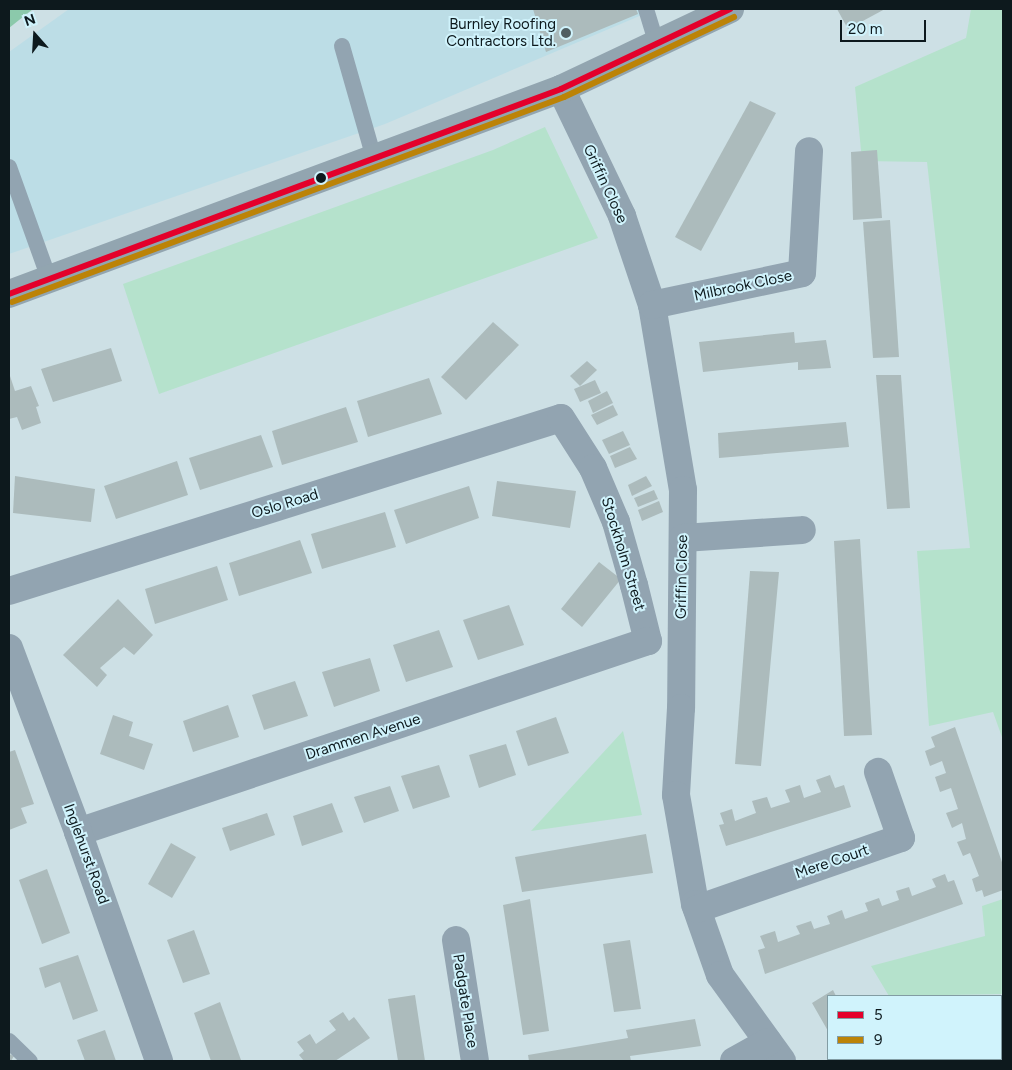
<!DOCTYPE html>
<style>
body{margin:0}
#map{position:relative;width:1012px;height:1070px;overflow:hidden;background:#cde0e5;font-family:Figtree,sans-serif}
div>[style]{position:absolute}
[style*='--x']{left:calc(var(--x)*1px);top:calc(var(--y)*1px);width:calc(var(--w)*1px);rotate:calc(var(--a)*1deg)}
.built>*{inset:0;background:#bcdde6}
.green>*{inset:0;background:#b5e2cc}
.forest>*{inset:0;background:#8bc9ab}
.building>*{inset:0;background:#acbbbc}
.service>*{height:16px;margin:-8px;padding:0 8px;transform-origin:8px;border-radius:8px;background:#92a4b1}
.minor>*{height:28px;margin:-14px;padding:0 14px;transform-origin:14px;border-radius:14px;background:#92a4b1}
.primary>*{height:28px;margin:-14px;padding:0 14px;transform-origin:14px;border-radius:14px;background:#92a5b0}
.bus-1>*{height:6px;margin:-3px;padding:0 3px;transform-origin:3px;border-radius:3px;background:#e4002b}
.bus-2>*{height:6px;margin:-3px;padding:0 3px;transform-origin:3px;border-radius:3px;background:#bc8307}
.dots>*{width:14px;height:14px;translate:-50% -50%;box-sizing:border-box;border:2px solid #d0f3fc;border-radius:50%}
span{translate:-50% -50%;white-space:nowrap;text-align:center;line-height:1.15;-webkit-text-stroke:4px #d0f3fc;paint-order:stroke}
.poi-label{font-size:15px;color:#0d191d}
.right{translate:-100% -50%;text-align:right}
.street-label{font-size:15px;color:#0d191d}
.frame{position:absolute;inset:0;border:10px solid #0d191d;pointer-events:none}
.legend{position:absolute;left:827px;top:995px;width:175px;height:65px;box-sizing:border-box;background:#d0f3fc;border:1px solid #829ca3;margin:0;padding:6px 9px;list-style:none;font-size:15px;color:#0d191d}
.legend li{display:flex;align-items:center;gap:10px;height:25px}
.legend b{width:25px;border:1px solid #829ca3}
.north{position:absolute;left:10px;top:10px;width:50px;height:50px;-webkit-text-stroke:4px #d0f3fc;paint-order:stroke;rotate:341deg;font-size:14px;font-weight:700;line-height:20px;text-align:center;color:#0d191d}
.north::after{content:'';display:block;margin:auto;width:18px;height:22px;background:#0d191d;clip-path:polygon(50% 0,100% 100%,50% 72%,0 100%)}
.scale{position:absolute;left:840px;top:20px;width:86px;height:22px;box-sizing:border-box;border:2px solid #0d191d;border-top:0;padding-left:6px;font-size:15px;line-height:18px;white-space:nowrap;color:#0d191d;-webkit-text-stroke:4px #d0f3fc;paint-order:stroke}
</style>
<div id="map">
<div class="built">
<div style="clip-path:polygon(69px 9px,656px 9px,385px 124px,9px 254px,9px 52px)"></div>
</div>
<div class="green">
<div style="clip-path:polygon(971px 9px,1003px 9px,1003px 740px,993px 712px,929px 726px,917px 551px,970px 548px,927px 162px,862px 161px,855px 87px,966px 38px)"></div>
<div style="clip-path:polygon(545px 127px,598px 238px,159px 394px,123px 284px,493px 150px)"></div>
<div style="clip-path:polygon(623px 731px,642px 815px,531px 831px)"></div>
<div style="clip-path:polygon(1003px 899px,1003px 994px,889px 996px,871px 966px,985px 936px,982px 906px)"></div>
</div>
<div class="forest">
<div style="clip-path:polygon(9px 9px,33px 9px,9px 28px)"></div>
</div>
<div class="building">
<div style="clip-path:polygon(533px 9px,636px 9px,638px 14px,546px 52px)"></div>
<div style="clip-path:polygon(837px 9px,885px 9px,848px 29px)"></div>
<div style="clip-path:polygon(750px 101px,776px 113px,701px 251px,675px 237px)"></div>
<div style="clip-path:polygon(877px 150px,882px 218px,853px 220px,851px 152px)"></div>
<div style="clip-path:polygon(890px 220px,899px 357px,873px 358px,863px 222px)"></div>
<div style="clip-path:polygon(493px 322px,519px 345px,466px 400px,441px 377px)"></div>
<div style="clip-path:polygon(794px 332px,795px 343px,826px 340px,831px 368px,798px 370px,798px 362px,703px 372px,699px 342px)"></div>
<div style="clip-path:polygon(111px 348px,122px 381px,53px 402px,41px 369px)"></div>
<div style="clip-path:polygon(587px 361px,597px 370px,580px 386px,570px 376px)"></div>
<div style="clip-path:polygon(9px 373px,15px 391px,31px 386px,39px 406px,36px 407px,41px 423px,22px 430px,17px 417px,9px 419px)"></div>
<div style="clip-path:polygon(876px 375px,901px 375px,910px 508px,887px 509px)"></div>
<div style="clip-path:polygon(429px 378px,442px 414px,368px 437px,357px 401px)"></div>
<div style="clip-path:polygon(595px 380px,601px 393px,580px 402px,574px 389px)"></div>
<div style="clip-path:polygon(607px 391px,613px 403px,593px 413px,588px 401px)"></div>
<div style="clip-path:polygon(613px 405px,618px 415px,597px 425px,591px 415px)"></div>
<div style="clip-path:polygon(346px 407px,358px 442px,282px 465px,272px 431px)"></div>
<div style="clip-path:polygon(846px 422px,849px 447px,719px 458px,718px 433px)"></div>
<div style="clip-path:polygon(623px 431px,630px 445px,609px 454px,602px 440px)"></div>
<div style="clip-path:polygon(261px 435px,273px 467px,200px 490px,189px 458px)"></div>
<div style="clip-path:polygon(630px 447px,637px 459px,615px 468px,610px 456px)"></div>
<div style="clip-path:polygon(177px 461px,188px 495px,116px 519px,104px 486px)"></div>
<div style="clip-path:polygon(15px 476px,95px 489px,91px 522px,13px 513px)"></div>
<div style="clip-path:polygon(646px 476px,652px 486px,632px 496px,628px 485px)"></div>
<div style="clip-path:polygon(497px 481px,576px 491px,570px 528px,492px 516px)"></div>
<div style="clip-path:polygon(469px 486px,479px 518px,406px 544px,394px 510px)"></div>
<div style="clip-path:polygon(654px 490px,658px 499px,638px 507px,634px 498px)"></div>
<div style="clip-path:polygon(659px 501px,663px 512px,642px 521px,638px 510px)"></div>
<div style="clip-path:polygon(385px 512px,396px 547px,322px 569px,311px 534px)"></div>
<div style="clip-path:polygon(860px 539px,872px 735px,844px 736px,834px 541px)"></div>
<div style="clip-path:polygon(300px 540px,312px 573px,239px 596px,229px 563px)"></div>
<div style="clip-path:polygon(599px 562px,621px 579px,582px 627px,561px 609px)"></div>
<div style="clip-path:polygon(217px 566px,228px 600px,155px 624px,145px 589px)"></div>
<div style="clip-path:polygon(750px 571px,779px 572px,761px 766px,735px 764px)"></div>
<div style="clip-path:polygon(118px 599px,153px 635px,134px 655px,124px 647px,100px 668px,107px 675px,97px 687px,63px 655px)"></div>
<div style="clip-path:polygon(509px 605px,524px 645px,478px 660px,463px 620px)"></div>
<div style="clip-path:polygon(439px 630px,453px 667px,406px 682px,393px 645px)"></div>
<div style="clip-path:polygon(370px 658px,380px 691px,334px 707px,322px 672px)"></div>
<div style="clip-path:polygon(295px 681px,308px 716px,264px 730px,252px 695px)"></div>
<div style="clip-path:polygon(228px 705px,239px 737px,193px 752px,183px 721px)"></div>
<div style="clip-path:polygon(113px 715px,133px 722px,129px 736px,153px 744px,144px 770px,100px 754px)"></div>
<div style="clip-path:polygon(556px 717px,569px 753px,528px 766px,516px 731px)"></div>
<div style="clip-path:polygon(955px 727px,1003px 865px,1003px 890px,984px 897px,982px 890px,976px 892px,972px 879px,979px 876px,970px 853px,963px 856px,957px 842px,966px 839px,962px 823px,952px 828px,946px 813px,958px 809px,951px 788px,940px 792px,935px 777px,946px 773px,942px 761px,930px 766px,925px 751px,935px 747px,931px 737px)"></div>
<div style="clip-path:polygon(506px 744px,516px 775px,479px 788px,469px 755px)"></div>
<div style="clip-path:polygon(15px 750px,34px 804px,21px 808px,27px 823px,9px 830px,9px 752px)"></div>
<div style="clip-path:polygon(439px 765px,450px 797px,413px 809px,401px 776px)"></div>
<div style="clip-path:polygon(830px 775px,835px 788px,844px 785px,851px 807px,726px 846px,719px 825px,724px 824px,720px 813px,732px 809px,735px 821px,756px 813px,752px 801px,767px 797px,771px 808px,790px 802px,785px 790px,800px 785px,804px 798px,821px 792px,816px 780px)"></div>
<div style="clip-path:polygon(390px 786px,399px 811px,364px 823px,354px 797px)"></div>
<div style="clip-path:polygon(332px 803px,343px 832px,302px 846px,293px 816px)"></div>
<div style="clip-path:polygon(267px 813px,275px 835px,230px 851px,222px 828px)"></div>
<div style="clip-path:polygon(646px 834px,653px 873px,522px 892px,515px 857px)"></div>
<div style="clip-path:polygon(171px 843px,196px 857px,172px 898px,148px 884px)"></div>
<div style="clip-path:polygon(47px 869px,70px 933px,42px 944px,19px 880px)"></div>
<div style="clip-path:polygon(945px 874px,948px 882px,954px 880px,963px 904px,765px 974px,758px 950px,765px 948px,760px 936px,775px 931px,778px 942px,800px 934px,796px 926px,811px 921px,814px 929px,830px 924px,827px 916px,842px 910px,845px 919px,868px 911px,865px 903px,879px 898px,882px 906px,899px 900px,896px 891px,909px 887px,912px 896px,936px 887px,932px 879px)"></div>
<div style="clip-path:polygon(530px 899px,549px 1031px,523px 1035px,503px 905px)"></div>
<div style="clip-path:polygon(194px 930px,210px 974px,183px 983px,167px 940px)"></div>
<div style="clip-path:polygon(630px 940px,641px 1009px,614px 1012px,603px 944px)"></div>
<div style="clip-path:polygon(78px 955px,98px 1011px,73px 1020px,60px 982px,45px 988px,39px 968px)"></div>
<div style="clip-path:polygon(833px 990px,836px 996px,828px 996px,828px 1031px,812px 1003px)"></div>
<div style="clip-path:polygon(415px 995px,425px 1061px,398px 1061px,388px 999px)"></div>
<div style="clip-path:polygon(220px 1002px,241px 1060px,238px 1061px,211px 1061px,194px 1013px)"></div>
<div style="clip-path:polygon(1003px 1007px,1003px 1037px,1001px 1038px,1001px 1008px)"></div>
<div style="clip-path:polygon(343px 1012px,349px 1021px,354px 1017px,370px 1038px,335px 1061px,304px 1061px,299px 1055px,304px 1051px,297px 1042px,310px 1034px,316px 1044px,336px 1030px,329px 1021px)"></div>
<div style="clip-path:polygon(695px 1019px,701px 1046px,630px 1056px,631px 1061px,529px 1061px,528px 1055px,628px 1038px,626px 1030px)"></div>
<div style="clip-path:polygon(105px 1030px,116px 1061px,85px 1061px,77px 1040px)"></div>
<div style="clip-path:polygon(9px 1054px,14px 1056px,11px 1061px,9px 1061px)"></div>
<div style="clip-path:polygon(862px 1059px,891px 1059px,893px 1061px,863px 1061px)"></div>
</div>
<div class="service">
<div style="--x:646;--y:9;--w:37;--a:73"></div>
<div style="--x:342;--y:46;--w:116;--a:74.1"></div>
<div style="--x:9;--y:167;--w:119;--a:70.3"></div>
<div style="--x:9;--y:1041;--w:29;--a:44"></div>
</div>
<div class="minor">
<div style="--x:561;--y:89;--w:141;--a:64.3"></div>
<div style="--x:622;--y:216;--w:94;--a:71.4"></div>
<div style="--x:652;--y:305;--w:188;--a:80.5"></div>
<div style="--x:683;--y:490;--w:218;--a:90.5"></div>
<div style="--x:681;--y:708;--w:87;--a:93.3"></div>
<div style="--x:676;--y:795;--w:111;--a:80.1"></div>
<div style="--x:695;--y:904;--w:75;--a:70.6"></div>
<div style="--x:720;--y:975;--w:106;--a:54.2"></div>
<div style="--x:652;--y:305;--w:153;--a:-12"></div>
<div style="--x:802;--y:273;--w:122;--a:-86.7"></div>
<div style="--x:683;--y:538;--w:119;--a:-3.8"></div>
<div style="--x:9;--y:591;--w:578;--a:-17.4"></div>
<div style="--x:561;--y:418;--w:59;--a:57.4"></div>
<div style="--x:593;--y:468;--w:59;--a:66.9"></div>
<div style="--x:616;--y:522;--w:66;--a:74.1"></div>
<div style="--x:634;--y:585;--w:58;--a:76"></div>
<div style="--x:648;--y:641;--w:601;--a:161.47"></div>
<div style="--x:9;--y:648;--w:197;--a:69.4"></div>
<div style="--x:78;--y:832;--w:243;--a:70.5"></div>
<div style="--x:697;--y:909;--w:216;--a:-19.2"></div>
<div style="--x:901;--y:838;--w:70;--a:-109.2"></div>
<div style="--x:456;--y:940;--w:122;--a:81.1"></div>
<div style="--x:734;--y:1061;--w:39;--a:-29"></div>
</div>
<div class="primary">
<div style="--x:9;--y:294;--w:589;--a:-20.37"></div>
<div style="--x:561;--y:89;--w:187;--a:-25.3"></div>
</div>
<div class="bus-1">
<div style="--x:9;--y:294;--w:589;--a:-20.37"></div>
<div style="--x:561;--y:89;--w:187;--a:-25.3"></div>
</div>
<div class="bus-2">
<div style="--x:12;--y:302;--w:589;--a:-20.37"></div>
<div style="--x:564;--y:97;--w:188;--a:-25.2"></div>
</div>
<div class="dots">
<div style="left:566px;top:33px;background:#505f63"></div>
<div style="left:321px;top:178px;background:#0d191d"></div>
</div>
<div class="poi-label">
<span class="right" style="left:556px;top:33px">Burnley Roofing<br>Contractors Ltd.</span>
</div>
<div class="street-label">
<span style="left:605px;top:184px;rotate:65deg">Griffin Close</span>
<span style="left:743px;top:286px;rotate:-12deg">Milbrook Close</span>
<span style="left:285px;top:504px;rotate:-17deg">Oslo Road</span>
<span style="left:623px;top:554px;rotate:73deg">Stockholm Street</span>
<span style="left:682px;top:577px;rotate:-89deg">Griffin Close</span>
<span style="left:363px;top:737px;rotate:-18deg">Drammen Avenue</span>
<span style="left:86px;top:854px;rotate:70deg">Inglehurst Road</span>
<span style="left:832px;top:862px;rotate:-19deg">Mere Court</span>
<span style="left:465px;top:1001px;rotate:81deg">Padgate Place</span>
</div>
<div class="frame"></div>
<ul class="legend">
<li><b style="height:6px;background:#e4002b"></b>5</li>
<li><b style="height:6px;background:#bc8307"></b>9</li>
</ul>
<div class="north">N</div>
<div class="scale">20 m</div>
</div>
